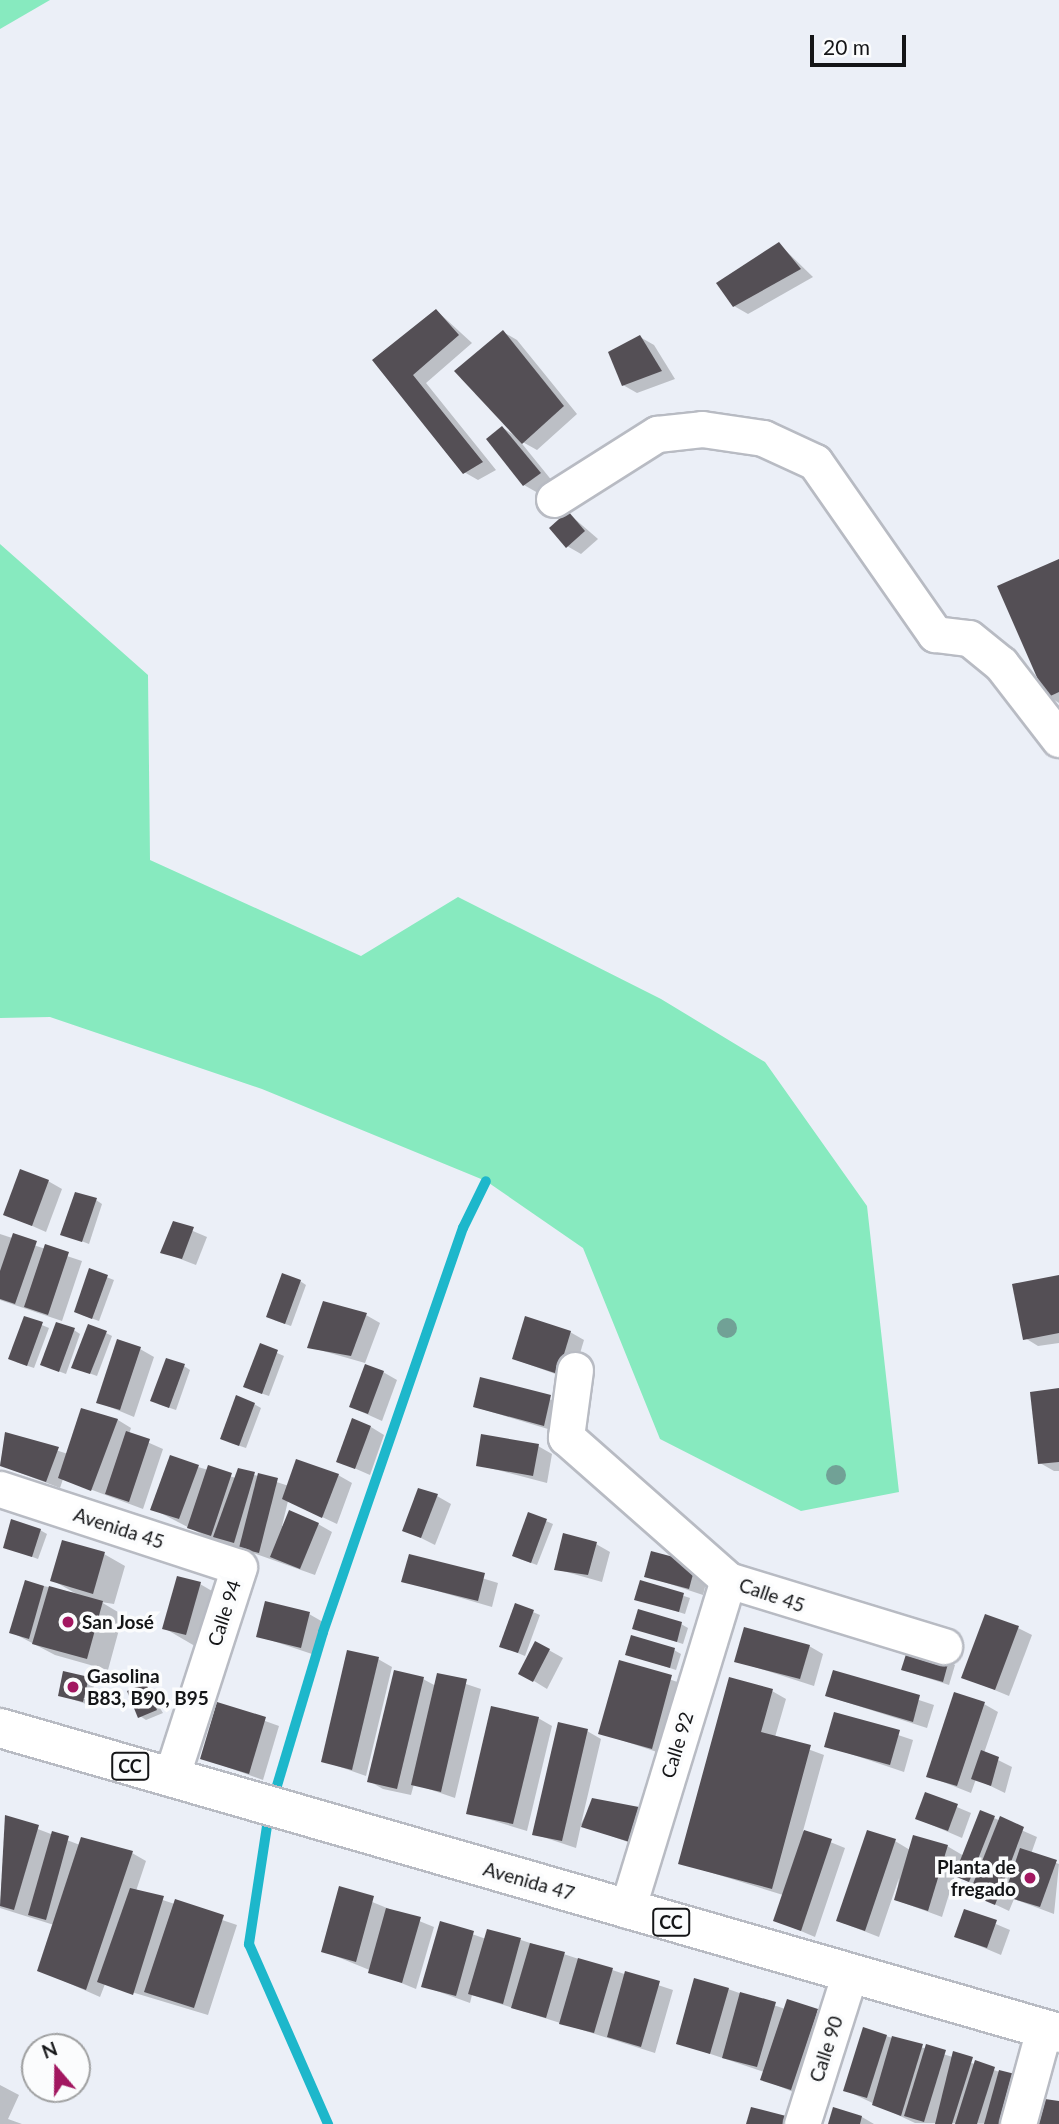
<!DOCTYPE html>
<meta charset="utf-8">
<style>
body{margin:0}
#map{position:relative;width:1059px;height:2124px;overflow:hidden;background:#ebeff7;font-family:Lato,sans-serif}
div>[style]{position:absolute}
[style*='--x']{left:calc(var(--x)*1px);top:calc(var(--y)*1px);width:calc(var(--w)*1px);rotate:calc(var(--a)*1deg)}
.green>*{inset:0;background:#87eabf}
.shadow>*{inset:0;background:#0003}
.stream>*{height:10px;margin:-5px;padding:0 5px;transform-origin:5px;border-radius:5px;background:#1db7cb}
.building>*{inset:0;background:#544f55}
.roads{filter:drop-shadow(2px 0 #b8bbc3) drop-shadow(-2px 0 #b8bbc3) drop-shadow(0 2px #b8bbc3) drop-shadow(0 -2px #b8bbc3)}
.minor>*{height:35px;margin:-17.5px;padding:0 17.5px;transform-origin:17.5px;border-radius:17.5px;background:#fff}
.major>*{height:38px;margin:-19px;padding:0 19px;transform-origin:19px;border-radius:19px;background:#fff}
.trees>*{width:20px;height:20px;margin:-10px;border-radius:50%;background:#71a196}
.dots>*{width:19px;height:19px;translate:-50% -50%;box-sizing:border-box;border:4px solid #fbfcfd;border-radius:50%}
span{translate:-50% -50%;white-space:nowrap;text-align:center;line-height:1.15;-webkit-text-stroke:7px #fbfcfd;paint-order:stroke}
.shield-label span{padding:2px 5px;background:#fbfcfd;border:2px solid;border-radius:5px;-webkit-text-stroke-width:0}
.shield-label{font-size:18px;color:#141517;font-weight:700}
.street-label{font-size:19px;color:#141517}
.poi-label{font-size:19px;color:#141517;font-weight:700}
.left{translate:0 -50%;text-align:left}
.right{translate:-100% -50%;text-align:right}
.north{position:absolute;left:21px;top:2033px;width:70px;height:70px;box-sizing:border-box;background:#fbfcfd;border:2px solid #9fa0a1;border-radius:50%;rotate:340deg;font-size:19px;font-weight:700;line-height:28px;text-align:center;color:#141517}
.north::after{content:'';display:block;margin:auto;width:24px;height:32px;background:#a21760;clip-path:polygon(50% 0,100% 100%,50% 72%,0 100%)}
.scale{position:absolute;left:810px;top:35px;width:96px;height:32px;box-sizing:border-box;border:4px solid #141517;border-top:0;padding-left:9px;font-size:21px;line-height:24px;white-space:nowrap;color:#141517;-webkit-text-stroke:5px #fbfcfd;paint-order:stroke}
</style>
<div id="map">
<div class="green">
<div style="clip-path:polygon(0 0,50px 0,0 29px)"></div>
<div style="clip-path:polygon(0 544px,148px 675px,150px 860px,361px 956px,458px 897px,661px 999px,765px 1062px,867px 1206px,899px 1492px,801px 1511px,660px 1439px,583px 1248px,486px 1181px,262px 1089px,50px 1017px,0 1018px)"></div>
</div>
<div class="shadow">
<div style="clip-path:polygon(779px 244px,813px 277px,748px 314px,734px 306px)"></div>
<div style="clip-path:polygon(437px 311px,472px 343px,426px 383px,496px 470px,478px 480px,464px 472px,374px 360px)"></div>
<div style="clip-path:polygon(503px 332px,517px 340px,577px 414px,537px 450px,519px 440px,553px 482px,538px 493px,524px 485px,503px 428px,517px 437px)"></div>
<div style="clip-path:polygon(640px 337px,654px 345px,675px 379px,637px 393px,623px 385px)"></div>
<div style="clip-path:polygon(568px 513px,598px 539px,581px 554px,567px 546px)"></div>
<div style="clip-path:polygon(1059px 561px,1059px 703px,1048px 696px)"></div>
<div style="clip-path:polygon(48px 1181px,62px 1189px,46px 1232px,5px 1214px)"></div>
<div style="clip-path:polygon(96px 1200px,102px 1204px,89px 1244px,63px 1234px)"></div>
<div style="clip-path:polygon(174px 1223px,207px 1237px,196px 1265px,162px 1252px)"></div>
<div style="clip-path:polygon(0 1234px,82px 1261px,62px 1321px,0 1300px)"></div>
<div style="clip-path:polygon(91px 1271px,114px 1280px,99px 1321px,82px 1315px)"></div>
<div style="clip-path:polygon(1059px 1277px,1059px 1343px,1038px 1346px,1025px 1338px)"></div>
<div style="clip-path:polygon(300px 1281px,306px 1285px,291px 1326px,274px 1320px)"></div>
<div style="clip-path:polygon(366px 1315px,380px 1323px,365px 1363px,309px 1347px)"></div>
<div style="clip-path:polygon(25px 1318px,49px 1328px,34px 1368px,16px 1362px)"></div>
<div style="clip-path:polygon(74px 1330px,80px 1334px,66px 1374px,42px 1365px)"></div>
<div style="clip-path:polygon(570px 1332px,584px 1340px,572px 1380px,514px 1359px)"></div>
<div style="clip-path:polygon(106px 1333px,112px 1336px,97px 1376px,80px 1370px)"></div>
<div style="clip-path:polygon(261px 1346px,284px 1356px,269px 1396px,252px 1390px)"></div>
<div style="clip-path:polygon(140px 1349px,154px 1357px,134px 1417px,98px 1402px)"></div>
<div style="clip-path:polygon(184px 1366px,190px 1370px,176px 1410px,158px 1404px)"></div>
<div style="clip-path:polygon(383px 1372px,397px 1380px,382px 1421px,351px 1407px)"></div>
<div style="clip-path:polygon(482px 1379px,565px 1404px,558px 1432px,475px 1407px)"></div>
<div style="clip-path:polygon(1059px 1390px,1059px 1471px,1054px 1471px,1040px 1463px)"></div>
<div style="clip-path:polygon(254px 1404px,261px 1408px,246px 1448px,228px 1442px)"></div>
<div style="clip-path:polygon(82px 1410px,118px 1420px,131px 1428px,129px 1434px,163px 1449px,143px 1509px,63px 1479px,60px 1488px,0 1465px,6px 1434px,68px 1454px)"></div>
<div style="clip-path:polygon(371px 1427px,384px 1435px,370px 1475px,338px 1461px)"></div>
<div style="clip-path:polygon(538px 1446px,552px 1454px,547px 1483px,478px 1465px)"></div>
<div style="clip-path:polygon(198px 1467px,236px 1478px,239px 1470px,289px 1486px,338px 1475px,352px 1483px,337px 1524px,288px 1501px,282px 1526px,318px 1524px,332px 1532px,315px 1575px,203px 1535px,153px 1509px)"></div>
<div style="clip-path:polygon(437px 1496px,451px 1504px,435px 1545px,405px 1530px)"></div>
<div style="clip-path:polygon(546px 1521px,553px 1524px,537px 1565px,520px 1559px)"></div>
<div style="clip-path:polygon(40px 1530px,47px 1534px,38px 1559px,5px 1547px)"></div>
<div style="clip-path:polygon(596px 1544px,610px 1552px,602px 1582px,556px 1569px)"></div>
<div style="clip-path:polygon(652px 1553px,709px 1572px,703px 1595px,646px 1576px)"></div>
<div style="clip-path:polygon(104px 1554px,125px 1566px,114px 1604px,101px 1602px,123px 1615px,108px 1670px,55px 1655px,11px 1632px,26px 1582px,75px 1593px,52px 1580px)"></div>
<div style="clip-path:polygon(410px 1556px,498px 1583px,492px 1607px,403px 1581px)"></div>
<div style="clip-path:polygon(641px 1582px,690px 1598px,685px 1614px,636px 1599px)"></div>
<div style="clip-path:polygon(200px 1584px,236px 1605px,200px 1649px,164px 1628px)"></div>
<div style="clip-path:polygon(516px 1605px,540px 1615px,525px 1656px,501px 1646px)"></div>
<div style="clip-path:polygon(309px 1614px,323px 1622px,315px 1655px,258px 1636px)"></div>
<div style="clip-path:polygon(681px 1624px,688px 1628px,683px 1644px,634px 1628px)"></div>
<div style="clip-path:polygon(1018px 1628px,1032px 1635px,1009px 1696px,963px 1677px)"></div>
<div style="clip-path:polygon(536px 1643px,563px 1658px,547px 1689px,521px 1673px)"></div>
<div style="clip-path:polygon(809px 1646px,823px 1654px,814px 1686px,736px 1661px)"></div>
<div style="clip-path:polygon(674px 1650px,681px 1654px,676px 1670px,627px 1654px)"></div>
<div style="clip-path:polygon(378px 1659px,392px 1667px,366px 1776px,323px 1761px)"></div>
<div style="clip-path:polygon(949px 1661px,955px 1665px,949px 1685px,903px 1670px)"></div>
<div style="clip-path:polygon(620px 1662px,686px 1685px,666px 1755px,600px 1733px)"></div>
<div style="clip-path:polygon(834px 1672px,934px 1705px,927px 1728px,827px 1696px)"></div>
<div style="clip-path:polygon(65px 1673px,95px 1682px,89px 1705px,60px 1695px)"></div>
<div style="clip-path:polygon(439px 1675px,481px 1689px,455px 1798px,414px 1784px,411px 1795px,383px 1789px,369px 1781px,423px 1679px,436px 1686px)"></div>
<div style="clip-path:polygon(146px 1685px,163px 1713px,146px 1720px,140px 1716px)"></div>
<div style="clip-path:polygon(772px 1691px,786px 1699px,775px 1737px,824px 1755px,803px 1831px,845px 1848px,815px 1937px,775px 1920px,783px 1895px,680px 1863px)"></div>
<div style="clip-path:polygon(218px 1704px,279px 1726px,263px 1780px,202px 1758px)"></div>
<div style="clip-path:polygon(984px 1704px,998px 1712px,984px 1753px,1012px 1767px,1005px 1793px,976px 1779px,971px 1793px,928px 1776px)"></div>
<div style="clip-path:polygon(835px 1714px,913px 1740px,904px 1772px,827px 1746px)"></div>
<div style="clip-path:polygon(538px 1718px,552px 1726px,527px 1831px,468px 1813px)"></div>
<div style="clip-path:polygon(587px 1731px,601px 1739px,581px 1824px,593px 1800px,647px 1849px,581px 1825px,576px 1848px,534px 1834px)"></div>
<div style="clip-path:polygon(926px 1794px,971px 1813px,962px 1838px,918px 1819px)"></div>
<div style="clip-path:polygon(6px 1817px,80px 1845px,132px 1853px,146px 1861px,136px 1891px,237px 1925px,208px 2015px,105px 1984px,100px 1997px,39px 1970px,54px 1925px,0 1908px)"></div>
<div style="clip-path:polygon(994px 1818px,1037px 1837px,1031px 1854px,1059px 1864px,1054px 1914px,1014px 1899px,1009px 1911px,971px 1893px,974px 1885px,955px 1875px,942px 1917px,896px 1900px,899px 1878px,879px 1937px,838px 1921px,895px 1841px,910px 1850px,947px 1846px,964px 1856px)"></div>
<div style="clip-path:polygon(340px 1889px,434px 1927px,416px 1989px,323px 1951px)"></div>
<div style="clip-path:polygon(965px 1911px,1010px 1930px,1001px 1955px,956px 1936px)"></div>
<div style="clip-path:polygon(441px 1923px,486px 1939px,488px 1931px,521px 1940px,673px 1990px,655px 2053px,472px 1995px,470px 2003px,423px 1986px)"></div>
<div style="clip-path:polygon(728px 1989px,785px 2009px,788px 2001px,831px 2018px,805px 2097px,762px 2079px,764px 2072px,678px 2043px)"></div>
<div style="clip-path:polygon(886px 2036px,1000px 2072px,1021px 2124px,915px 2123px,845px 2090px)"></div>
<div style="clip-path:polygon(0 2085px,19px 2095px,8px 2119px,22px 2124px,0 2124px)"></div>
<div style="clip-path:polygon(835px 2109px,862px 2117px,874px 2124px,830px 2124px)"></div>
</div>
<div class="stream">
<div style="--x:273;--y:1799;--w:174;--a:-73.3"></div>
<div style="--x:323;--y:1632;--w:428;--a:-70.9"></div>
<div style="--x:463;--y:1228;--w:52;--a:-63.9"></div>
<div style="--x:269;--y:1813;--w:133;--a:98.7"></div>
<div style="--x:249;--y:1944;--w:197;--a:66.3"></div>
</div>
<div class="building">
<div style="clip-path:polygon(779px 242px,801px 269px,733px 307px,716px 283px)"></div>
<div style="clip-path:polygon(436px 309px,459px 335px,413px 375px,483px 462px,463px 474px,372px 360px)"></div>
<div style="clip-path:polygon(503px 330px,564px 406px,522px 444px,454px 371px)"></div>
<div style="clip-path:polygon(640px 335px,662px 371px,622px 386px,608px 352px)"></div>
<div style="clip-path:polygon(502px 426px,541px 473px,523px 486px,486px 439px)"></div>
<div style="clip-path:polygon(568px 511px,585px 531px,566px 548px,549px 528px)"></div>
<div style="clip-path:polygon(1059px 559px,1059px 692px,1046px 698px,997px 586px)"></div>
<div style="clip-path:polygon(20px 1169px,49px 1180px,32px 1226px,3px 1215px)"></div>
<div style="clip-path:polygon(75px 1192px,97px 1198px,82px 1242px,60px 1235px)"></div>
<div style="clip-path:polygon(173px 1221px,194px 1227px,182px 1259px,160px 1253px)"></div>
<div style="clip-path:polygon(13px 1233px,37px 1241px,15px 1304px,0 1299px,0 1271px)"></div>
<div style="clip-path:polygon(45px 1244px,69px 1252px,48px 1315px,24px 1307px)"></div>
<div style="clip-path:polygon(89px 1268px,108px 1275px,92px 1319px,74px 1312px)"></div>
<div style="clip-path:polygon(282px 1273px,301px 1280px,285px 1324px,266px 1317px)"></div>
<div style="clip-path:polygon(1059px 1275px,1059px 1333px,1023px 1340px,1012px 1284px)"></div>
<div style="clip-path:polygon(323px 1301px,367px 1313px,351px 1356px,307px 1348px)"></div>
<div style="clip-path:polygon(24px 1316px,43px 1322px,27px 1366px,8px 1359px)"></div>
<div style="clip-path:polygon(525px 1316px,571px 1331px,558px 1374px,512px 1359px)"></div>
<div style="clip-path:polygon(56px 1322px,75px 1328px,59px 1372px,40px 1365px)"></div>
<div style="clip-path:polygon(88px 1324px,107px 1331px,90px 1374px,71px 1368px)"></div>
<div style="clip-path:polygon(117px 1339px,141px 1347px,120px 1410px,96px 1403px)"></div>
<div style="clip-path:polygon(260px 1343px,278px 1350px,262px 1394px,243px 1387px)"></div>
<div style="clip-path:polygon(166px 1358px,185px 1364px,169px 1408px,150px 1401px)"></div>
<div style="clip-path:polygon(365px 1364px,384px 1371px,368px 1414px,349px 1407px)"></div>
<div style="clip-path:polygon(480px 1377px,551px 1395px,544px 1426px,473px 1407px)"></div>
<div style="clip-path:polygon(1059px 1388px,1059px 1462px,1038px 1464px,1030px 1392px)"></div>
<div style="clip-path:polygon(236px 1395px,255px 1403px,239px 1446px,220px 1439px)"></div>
<div style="clip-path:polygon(81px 1408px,118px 1419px,91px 1491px,58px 1478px)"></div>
<div style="clip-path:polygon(352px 1418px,371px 1426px,355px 1469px,336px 1462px)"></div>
<div style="clip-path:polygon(126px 1431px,150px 1439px,129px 1502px,105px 1494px)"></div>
<div style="clip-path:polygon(5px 1432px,59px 1447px,46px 1482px,0 1466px)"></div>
<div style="clip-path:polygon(481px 1434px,539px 1444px,533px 1476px,476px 1466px)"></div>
<div style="clip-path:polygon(170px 1455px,199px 1465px,179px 1519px,150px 1510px)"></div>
<div style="clip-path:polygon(296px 1459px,339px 1474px,322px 1518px,282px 1499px)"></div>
<div style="clip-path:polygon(208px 1465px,232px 1473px,211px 1536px,187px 1528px)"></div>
<div style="clip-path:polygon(238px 1468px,255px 1472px,234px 1543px,213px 1537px)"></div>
<div style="clip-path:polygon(258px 1473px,278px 1478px,259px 1553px,239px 1548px)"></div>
<div style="clip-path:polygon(418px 1488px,438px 1494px,421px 1538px,402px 1531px)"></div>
<div style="clip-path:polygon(289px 1510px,319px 1523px,300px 1569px,270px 1557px)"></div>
<div style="clip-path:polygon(528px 1512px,547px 1519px,531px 1563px,512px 1556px)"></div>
<div style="clip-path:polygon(11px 1519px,41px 1529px,32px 1557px,3px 1548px)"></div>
<div style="clip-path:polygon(563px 1533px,597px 1542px,588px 1575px,554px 1570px)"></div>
<div style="clip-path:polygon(62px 1540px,105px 1552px,93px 1594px,50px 1581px)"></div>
<div style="clip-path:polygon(651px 1551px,696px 1563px,689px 1589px,644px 1577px)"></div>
<div style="clip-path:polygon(409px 1554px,485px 1573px,478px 1601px,401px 1582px)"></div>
<div style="clip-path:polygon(177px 1576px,201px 1582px,186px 1635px,162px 1629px)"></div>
<div style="clip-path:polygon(25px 1580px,44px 1586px,29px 1639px,9px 1633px)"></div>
<div style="clip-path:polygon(640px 1580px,684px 1593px,679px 1612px,634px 1600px)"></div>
<div style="clip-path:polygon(49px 1586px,103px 1601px,87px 1659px,32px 1644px)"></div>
<div style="clip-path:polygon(265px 1601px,310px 1612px,301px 1648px,256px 1637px)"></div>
<div style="clip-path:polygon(515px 1603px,534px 1610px,518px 1653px,499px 1647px)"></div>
<div style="clip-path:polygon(638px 1609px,682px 1622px,677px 1642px,632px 1629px)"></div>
<div style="clip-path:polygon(985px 1614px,1019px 1626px,995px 1690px,961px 1678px)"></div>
<div style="clip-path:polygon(744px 1627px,810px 1645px,800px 1679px,734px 1662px)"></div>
<div style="clip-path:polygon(631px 1635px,675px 1648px,670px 1668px,625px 1655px)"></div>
<div style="clip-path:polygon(535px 1641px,550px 1649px,533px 1682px,518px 1674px)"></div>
<div style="clip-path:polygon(908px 1648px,949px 1660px,943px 1682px,901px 1670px)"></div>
<div style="clip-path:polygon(347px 1650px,379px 1657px,352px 1770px,321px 1762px)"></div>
<div style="clip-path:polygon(619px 1660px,672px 1675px,652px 1749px,598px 1734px)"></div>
<div style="clip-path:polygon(394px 1670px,424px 1677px,397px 1789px,367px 1782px)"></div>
<div style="clip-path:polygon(833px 1670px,920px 1695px,913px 1722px,825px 1696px)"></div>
<div style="clip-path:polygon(63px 1671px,89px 1677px,83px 1702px,58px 1696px)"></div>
<div style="clip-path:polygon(437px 1673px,467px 1679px,441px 1792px,411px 1785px)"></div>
<div style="clip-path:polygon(729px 1677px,773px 1689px,761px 1732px,811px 1745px,772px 1889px,678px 1864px)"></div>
<div style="clip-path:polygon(146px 1683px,157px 1710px,138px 1718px,127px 1691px)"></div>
<div style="clip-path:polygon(954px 1692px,985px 1702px,957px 1786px,926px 1777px)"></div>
<div style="clip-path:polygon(217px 1702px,266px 1717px,249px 1774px,200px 1759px)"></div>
<div style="clip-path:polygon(491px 1706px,539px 1717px,513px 1824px,466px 1814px)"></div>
<div style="clip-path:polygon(834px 1712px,900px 1730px,890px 1765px,824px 1747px)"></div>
<div style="clip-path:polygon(558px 1722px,588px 1729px,562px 1841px,532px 1835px)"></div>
<div style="clip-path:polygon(981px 1750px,999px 1757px,991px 1786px,971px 1779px)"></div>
<div style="clip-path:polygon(925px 1792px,958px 1804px,948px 1831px,915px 1819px)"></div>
<div style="clip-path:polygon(592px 1798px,644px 1808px,633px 1843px,581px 1827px)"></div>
<div style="clip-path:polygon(980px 1810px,995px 1816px,969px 1882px,954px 1876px)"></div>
<div style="clip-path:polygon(5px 1815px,39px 1825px,14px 1910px,0 1906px)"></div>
<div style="clip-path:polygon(1000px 1816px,1024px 1827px,995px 1905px,969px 1894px)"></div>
<div style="clip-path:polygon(804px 1830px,832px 1839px,801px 1931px,773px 1921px)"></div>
<div style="clip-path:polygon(867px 1830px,896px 1839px,865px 1931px,836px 1921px)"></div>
<div style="clip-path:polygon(52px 1831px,69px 1836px,46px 1920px,28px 1915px)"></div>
<div style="clip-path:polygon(913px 1835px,948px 1845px,928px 1911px,894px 1900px)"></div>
<div style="clip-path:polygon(81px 1837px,133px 1851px,86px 1990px,37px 1971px)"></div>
<div style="clip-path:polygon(1020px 1848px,1057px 1860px,1040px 1907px,1004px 1896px)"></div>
<div style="clip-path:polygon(339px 1886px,374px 1896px,356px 1962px,321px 1952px)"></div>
<div style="clip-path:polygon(130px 1888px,164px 1896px,133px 1995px,97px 1982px)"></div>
<div style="clip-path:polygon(175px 1899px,224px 1915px,194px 2008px,144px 1992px)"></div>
<div style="clip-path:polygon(386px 1908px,421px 1917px,402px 1983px,368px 1973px)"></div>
<div style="clip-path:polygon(964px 1909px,997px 1920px,987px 1948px,954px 1937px)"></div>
<div style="clip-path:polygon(440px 1921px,474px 1931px,456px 1996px,421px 1987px)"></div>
<div style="clip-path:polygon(487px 1929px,521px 1938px,503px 2004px,468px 1994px)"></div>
<div style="clip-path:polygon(530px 1943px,565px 1952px,546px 2018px,511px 2008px)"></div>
<div style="clip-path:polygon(578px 1958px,613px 1968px,594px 2033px,559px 2024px)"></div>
<div style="clip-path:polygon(625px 1971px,660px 1981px,641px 2047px,607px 2037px)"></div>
<div style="clip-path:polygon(694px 1978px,729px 1988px,710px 2054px,676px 2044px)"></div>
<div style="clip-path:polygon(740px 1992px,776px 2002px,757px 2067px,722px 2058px)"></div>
<div style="clip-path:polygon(787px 1999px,818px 2009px,791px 2090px,760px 2080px)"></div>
<div style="clip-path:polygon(863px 2027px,887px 2035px,867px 2098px,843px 2091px)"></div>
<div style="clip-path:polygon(892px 2036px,923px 2044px,901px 2116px,872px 2105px)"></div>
<div style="clip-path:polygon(926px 2044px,946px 2050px,924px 2122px,904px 2116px)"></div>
<div style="clip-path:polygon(953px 2051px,973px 2057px,952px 2124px,935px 2124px)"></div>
<div style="clip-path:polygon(975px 2060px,995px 2067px,977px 2124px,955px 2124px)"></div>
<div style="clip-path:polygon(999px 2070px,1019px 2075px,1005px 2124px,984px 2124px)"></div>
<div style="clip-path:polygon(1045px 2099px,1059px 2101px,1059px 2124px,1038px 2124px)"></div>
<div style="clip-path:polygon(751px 2107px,786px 2116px,784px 2124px,746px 2124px)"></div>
<div style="clip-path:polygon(833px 2107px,862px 2116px,860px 2124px,828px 2124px)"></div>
</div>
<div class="roads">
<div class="minor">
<div style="--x:554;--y:499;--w:122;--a:-32.3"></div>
<div style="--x:657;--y:434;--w:45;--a:-6.3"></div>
<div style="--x:702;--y:429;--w:62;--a:8.4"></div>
<div style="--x:763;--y:438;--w:57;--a:24.8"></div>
<div style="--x:815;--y:462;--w:210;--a:55.1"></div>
<div style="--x:935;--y:634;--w:34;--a:7"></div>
<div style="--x:969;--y:638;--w:41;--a:39.1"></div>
<div style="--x:1001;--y:664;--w:95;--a:52.3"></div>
<div style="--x:575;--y:1370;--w:68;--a:97.7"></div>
<div style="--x:566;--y:1437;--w:216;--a:41.4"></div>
<div style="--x:728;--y:1580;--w:226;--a:17"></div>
<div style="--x:0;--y:1489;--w:251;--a:18.1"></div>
<div style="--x:239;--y:1567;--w:222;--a:107.9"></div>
<div style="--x:627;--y:1910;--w:345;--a:-73"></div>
<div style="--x:802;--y:2124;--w:158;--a:-72.4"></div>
<div style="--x:1018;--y:2124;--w:98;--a:-74.7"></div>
</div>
<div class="major">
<div style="--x:0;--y:1728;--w:1102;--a:16.07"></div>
</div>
</div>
<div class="trees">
<div style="left:727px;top:1328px"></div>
<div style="left:836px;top:1475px"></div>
</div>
<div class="dots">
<div style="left:68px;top:1622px;background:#a21760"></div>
<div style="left:73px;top:1687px;background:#a21760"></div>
<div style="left:1030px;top:1878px;background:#a21760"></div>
</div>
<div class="shield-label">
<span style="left:130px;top:1766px">CC</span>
<span style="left:671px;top:1922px">CC</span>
</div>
<div class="street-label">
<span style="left:119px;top:1528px;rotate:18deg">Avenida 45</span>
<span style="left:772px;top:1595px;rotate:19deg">Calle 45</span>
<span style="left:224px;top:1613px;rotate:-72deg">Calle 94</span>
<span style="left:677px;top:1745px;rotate:-73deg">Calle 92</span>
<span style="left:529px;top:1881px;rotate:16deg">Avenida 47</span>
<span style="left:826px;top:2049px;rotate:-72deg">Calle 90</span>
</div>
<div class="poi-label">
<span class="left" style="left:82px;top:1622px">San José</span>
<span class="left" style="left:87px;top:1687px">Gasolina<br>B83, B90, B95</span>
<span class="right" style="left:1016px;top:1878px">Planta de<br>fregado</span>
</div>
<div class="north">N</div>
<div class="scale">20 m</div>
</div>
